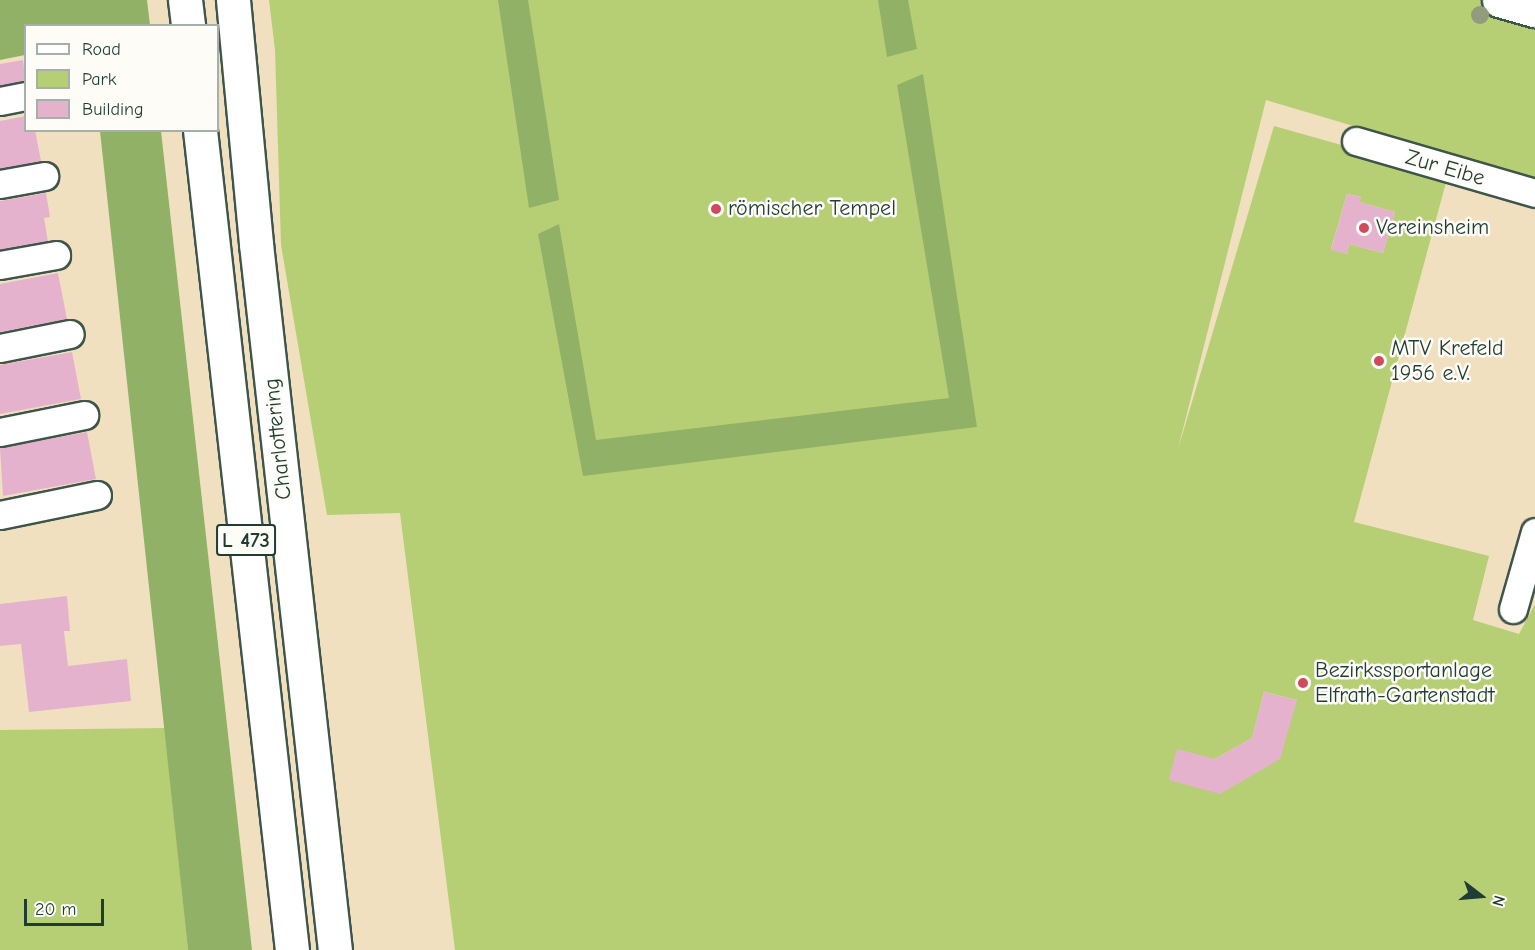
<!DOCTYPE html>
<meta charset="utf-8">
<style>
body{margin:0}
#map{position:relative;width:1535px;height:950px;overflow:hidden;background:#f0e0c0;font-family:"Comic Neue",sans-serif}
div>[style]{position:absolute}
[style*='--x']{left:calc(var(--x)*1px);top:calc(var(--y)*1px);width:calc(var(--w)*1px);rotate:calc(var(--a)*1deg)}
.green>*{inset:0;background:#b7cf74}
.forest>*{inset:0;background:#91b266}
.building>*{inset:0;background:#e5b2ce}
.roads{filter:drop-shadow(2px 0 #3e5549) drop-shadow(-2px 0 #3e5549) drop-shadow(0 2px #3e5549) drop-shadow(0 -2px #3e5549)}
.minor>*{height:27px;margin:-13.5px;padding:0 13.5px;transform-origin:13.5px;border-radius:13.5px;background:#fff}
.major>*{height:33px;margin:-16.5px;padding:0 16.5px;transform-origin:16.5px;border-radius:16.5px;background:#fff}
.highway>*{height:33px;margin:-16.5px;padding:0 16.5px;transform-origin:16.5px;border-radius:16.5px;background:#fff}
.trees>*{width:18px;height:18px;margin:-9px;border-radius:50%;background:#929b7c}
.dots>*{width:16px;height:16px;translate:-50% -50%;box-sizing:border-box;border:3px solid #fdfcf7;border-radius:50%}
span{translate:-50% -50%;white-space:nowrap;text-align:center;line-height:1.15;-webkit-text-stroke:5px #fdfcf7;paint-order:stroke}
.shield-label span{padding:2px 4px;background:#fdfcf7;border:2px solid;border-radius:4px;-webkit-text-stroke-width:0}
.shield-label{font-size:21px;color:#1f3d34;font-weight:700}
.street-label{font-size:22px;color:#1f3d34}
.poi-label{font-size:22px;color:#1f3d34}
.left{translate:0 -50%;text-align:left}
.legend{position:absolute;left:24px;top:24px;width:195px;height:108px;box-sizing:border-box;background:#fdfcf7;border:2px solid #a4b0a9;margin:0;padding:8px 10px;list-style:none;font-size:18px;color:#1f3d34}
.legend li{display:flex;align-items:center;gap:12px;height:30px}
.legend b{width:30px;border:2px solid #a4b0a9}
.north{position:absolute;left:1451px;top:866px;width:60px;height:60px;-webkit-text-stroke:4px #fdfcf7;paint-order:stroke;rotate:106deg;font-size:16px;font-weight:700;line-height:24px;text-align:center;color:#1f3d34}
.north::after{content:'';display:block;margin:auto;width:21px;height:27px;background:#1f3d34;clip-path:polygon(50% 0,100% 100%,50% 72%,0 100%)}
.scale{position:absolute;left:24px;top:899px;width:80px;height:27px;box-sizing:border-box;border:3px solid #1f3d34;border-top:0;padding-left:8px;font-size:18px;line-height:21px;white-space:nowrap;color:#1f3d34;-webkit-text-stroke:4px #fdfcf7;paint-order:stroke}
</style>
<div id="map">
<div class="green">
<div style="clip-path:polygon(evenodd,269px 0,1535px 0,1535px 180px,1266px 100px,1178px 449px,1274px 126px,1448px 175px,1354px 522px,1489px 556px,1473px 620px,1519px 634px,1535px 604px,1535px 950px,455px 950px,400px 513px,327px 515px,281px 245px,275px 50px,269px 0,1347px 194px,1361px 197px,1359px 202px,1395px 212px,1383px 253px,1349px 244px,1347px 254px,1331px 249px,1347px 194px,269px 0,1264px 692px,1297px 700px,1220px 794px,1215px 759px,1252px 738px,1264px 692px)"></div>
<div style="clip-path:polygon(165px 728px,188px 950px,0 950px,0 730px)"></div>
</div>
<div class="forest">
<div style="clip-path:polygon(0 0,147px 0,150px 25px,26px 26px,25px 55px,0 60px)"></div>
<div style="clip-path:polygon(498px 0,528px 0,559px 200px,529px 208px)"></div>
<div style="clip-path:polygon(878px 0,908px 0,917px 49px,887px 57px)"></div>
<div style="clip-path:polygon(923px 74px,977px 427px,583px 476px,538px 234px,559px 224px,596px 440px,949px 398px,897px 85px)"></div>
<div style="clip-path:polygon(100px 131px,161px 131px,252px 950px,188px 950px)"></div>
</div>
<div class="building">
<div style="clip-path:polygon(23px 60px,26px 84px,0 89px,0 64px)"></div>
<div style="clip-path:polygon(26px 116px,26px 130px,35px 130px,41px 161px,0 169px,0 121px)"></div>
<div style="clip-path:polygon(46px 193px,50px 217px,44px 218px,48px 242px,0 250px,0 201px)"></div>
<div style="clip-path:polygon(1347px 194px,1361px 197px,1359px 202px,1395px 212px,1383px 253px,1349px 244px,1347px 254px,1331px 250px)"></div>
<div style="clip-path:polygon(58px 273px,67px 319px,0 332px,0 284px)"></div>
<div style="clip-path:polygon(72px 352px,81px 399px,0 414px,0 365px)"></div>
<div style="clip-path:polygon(87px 432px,96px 479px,3px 496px,0 448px)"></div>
<div style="clip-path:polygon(67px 596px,70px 631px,64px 631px,68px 666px,127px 659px,131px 701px,29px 712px,21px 644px,0 646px,0 604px)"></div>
<div style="clip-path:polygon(1264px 692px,1297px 700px,1280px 759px,1220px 794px,1169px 780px,1177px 749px,1215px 759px,1252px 738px)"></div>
</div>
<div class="roads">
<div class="minor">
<div style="--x:0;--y:101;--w:26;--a:-11"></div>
<div style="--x:1356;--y:141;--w:186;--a:16.2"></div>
<div style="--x:0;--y:184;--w:45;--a:-10.3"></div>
<div style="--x:0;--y:265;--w:57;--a:-10.1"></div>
<div style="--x:0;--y:348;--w:71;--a:-11.3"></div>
<div style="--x:0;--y:432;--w:86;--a:-11.4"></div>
<div style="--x:0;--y:515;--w:99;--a:-11.7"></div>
<div style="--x:1513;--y:609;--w:80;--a:-74.1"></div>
</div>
<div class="major">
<div style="--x:1499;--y:0;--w:37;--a:16"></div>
</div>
<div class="highway">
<div style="--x:185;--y:0;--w:26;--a:83"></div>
<div style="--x:233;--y:0;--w:245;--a:84.6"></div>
<div style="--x:256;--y:244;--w:710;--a:83.62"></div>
<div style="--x:200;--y:130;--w:825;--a:83.6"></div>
</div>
</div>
<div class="trees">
<div style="left:1480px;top:15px"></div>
</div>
<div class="dots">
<div style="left:716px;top:209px;background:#d1495b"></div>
<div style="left:1364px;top:228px;background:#d1495b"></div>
<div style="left:1379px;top:361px;background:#d1495b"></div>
<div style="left:1303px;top:683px;background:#d1495b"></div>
</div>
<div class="shield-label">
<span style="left:246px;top:540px">L 473</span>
</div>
<div class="street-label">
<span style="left:1445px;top:168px;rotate:16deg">Zur Eibe</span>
<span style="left:278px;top:439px;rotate:-96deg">Charlottering</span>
</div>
<div class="poi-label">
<span class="left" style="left:728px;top:209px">römischer Tempel</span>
<span class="left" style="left:1376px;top:228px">Vereinsheim</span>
<span class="left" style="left:1391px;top:361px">MTV Krefeld<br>1956 e.V.</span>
<span class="left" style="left:1315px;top:683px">Bezirkssportanlage<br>Elfrath-Gartenstadt</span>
</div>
<ul class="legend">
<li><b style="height:8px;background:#fff"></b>Road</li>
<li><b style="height:16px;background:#b7cf74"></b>Park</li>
<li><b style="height:16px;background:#e5b2ce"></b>Building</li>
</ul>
<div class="north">N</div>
<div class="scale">20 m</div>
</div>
